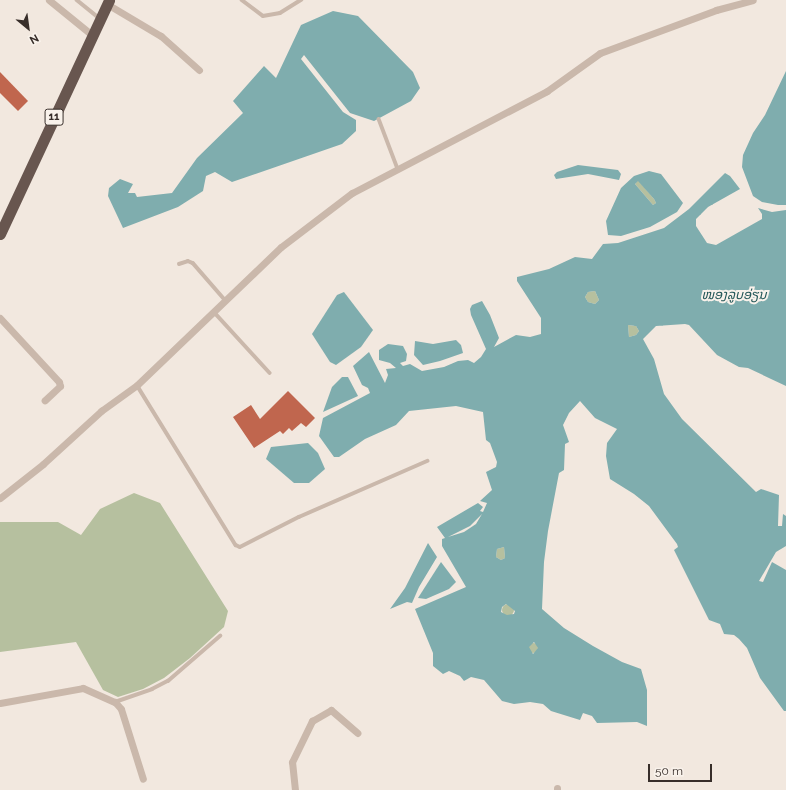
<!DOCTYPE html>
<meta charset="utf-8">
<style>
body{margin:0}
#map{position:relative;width:786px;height:790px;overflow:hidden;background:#f2e8df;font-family:Raleway,"Noto Sans Lao",sans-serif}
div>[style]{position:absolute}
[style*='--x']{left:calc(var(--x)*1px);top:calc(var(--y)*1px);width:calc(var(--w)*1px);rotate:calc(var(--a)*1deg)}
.green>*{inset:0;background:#b6c09f}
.round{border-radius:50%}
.water>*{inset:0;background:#7fadae}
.building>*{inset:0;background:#c0664e}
.service>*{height:3.5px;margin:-1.75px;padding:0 1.75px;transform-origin:1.75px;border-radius:1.75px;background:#cab8ab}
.minor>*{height:7px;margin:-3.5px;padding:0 3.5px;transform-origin:3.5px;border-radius:3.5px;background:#cab8ab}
.trunk>*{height:11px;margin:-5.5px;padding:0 5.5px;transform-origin:5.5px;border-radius:5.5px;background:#68564f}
span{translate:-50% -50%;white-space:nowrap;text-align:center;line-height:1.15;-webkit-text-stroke:4px #f9f2eb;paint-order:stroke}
.shield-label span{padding:1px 3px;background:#f9f2eb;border:1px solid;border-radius:3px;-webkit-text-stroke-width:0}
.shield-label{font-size:11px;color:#382e2a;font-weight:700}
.water-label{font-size:13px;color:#215657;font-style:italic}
.north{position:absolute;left:8px;top:8px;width:40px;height:40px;-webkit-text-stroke:3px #f9f2eb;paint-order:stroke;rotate:151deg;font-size:11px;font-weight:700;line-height:16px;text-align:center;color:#382e2a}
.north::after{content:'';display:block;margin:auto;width:14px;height:18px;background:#382e2a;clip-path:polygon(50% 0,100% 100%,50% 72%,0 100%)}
.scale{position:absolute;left:648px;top:764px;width:64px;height:18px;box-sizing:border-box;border:2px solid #382e2a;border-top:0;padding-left:5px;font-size:12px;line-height:14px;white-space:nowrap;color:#382e2a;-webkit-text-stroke:3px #f9f2eb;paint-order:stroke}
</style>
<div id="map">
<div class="green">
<div style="clip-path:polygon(638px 180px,654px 199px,656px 203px,653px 205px,635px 184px)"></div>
<div style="clip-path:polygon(595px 291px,599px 300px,595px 304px,588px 302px,585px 297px,588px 292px)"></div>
<div style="clip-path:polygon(628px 325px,636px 326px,639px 331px,636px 335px,629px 337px)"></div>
<div style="clip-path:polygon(134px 493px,160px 503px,228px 611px,224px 627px,190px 658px,164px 678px,143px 689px,118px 697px,103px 690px,76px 642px,0 652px,0 522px,58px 522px,81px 535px,100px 509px)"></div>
<div style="clip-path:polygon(504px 547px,505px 558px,501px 560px,496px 557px,497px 549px)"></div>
<div class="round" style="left:502px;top:604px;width:12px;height:12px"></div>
<div class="round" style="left:528px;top:643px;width:10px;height:10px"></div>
</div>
<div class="water">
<div style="clip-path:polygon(333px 11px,358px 16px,413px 72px,420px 88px,411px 101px,374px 121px,350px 113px,304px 55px,301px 59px,343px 112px,356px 120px,356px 131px,342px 144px,232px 182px,215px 172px,206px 176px,203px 191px,178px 207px,123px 228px,108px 196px,109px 188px,120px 179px,133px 184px,128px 193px,135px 193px,137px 197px,172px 193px,197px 158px,243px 113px,233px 101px,264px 66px,276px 78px,301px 25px)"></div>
<div style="clip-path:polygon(786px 71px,786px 205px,778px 205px,762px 202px,753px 196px,742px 167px,743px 155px,753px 133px,765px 115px)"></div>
<div style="clip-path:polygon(578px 165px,618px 170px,621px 174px,619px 180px,588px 174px,556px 179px,554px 175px,557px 172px)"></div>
<div style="clip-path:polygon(evenodd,649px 171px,661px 174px,683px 203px,677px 212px,650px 227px,621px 236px,608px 235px,606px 221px,621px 188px,634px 176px,649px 171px,638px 181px,654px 199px,656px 203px,653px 205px,635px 184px,638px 181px)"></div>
<div style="clip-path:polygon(evenodd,725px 173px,730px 176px,740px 189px,708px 207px,696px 219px,696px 226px,707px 243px,716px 245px,762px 219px,762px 214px,758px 208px,772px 212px,786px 210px,786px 386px,748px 368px,739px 367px,717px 355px,689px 325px,685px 324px,656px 326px,643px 339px,654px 359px,664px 394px,682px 419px,756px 492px,761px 489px,779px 495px,778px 526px,782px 526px,783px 514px,786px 516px,786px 546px,776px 552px,759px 581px,763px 582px,772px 562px,786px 570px,786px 711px,784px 711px,760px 678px,747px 648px,739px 639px,734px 635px,724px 634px,720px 624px,709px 620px,674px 550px,678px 547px,677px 544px,649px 506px,634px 494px,610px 479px,606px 456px,607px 443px,617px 429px,595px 418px,580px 401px,569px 413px,563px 425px,569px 442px,565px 444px,564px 470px,559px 473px,548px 531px,544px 562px,542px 609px,564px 628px,593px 646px,622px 662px,641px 669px,647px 690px,647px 726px,637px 722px,597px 723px,592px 716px,583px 713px,580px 720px,551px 711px,543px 704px,530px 702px,514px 704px,502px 701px,484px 680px,471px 677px,464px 681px,460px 676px,449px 671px,443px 674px,433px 666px,433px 653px,415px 609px,466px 587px,442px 546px,442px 539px,445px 538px,437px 527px,478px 503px,483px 507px,480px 511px,483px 512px,487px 503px,480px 501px,492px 490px,486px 472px,496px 467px,497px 462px,490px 443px,486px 440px,483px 412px,456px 406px,409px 411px,396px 425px,365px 439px,339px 457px,334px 457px,319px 436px,323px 418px,370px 393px,368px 388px,362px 385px,353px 366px,369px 352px,385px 383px,388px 375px,386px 369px,396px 368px,390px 363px,379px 360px,379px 350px,388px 344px,403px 346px,407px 354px,406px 361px,400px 363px,403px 366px,410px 364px,422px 371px,444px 367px,458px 361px,468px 360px,474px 363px,481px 357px,486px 349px,471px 315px,470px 309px,472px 305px,482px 301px,490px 315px,499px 338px,494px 347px,516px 335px,530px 337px,541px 334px,541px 318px,517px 281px,517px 277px,549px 269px,575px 257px,592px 259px,603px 244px,618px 243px,664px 228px,689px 209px,725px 173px,595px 291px,599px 300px,595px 304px,588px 302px,585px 297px,588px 292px,595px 291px,725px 173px,628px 325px,636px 326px,639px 331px,636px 335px,629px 337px,628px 325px,725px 173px,482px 514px,476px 524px,464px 532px,448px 537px,470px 526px,482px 514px,725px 173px,504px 547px,505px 558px,501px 560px,496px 557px,497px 549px,504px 547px,725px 173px,506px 604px,515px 611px,514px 614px,507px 615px,501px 612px,502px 607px,506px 604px,725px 173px,534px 642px,538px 648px,533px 654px,529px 647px,534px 642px)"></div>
<div style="clip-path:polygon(344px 292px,373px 330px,361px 347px,336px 365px,330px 362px,312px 334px,337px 295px)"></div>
<div style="clip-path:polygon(456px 340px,461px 345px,463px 353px,440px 361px,423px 365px,414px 355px,415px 341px,433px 344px)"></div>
<div style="clip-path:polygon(342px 377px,348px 377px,358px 396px,323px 412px,332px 387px)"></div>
<div style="clip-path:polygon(308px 443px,318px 453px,325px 469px,309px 483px,294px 483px,266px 459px,271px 447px)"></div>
<div style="clip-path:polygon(428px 543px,437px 557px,419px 587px,412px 603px,407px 602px,390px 609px,405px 588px)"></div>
<div style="clip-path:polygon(441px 562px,456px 582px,449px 589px,426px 599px,418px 598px)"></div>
</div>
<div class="building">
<div style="clip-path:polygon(0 72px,28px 101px,18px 111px,0 93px)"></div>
<div style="clip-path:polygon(288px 391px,315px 418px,306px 427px,301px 423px,292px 431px,289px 428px,283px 434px,280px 431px,254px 448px,233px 417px,251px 405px,260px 419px)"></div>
</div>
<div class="service">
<div style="--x:77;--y:0;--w:28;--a:39"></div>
<div style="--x:242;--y:0;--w:26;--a:37"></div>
<div style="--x:263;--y:16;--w:17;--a:-10"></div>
<div style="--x:280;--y:13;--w:25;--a:-32"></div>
<div style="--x:379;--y:119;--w:53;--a:69.2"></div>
<div style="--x:179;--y:264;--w:9;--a:-18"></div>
<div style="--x:188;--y:261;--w:5;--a:22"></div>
<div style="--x:193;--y:263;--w:50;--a:49"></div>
<div style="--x:215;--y:313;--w:81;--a:47.5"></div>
<div style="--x:137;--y:385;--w:188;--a:58.3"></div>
<div style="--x:236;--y:545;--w:4;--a:27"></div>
<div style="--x:240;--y:547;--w:66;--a:-27"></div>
<div style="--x:299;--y:517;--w:140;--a:-23.6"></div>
<div style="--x:115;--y:702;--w:39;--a:-19"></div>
<div style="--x:152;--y:689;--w:18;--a:-27"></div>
<div style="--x:168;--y:681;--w:69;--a:-40.9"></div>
</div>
<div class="minor">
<div style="--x:49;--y:0;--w:55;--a:39.1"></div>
<div style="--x:107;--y:4;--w:63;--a:30.7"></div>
<div style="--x:161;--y:36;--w:51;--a:41.8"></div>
<div style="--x:0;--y:318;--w:87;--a:47.3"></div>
<div style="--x:59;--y:382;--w:4;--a:76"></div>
<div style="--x:60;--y:386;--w:21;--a:137"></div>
<div style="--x:0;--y:498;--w:55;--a:-38.3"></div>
<div style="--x:43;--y:464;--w:79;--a:-42.4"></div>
<div style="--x:101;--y:411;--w:44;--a:-35.8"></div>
<div style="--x:137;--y:385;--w:199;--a:-43.8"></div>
<div style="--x:281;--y:247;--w:89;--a:-37.3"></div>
<div style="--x:352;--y:193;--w:220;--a:-27.6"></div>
<div style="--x:547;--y:91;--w:65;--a:-35.6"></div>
<div style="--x:600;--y:53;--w:124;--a:-20.3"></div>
<div style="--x:716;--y:10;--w:38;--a:-15"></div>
<div style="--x:0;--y:703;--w:84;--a:-10.2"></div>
<div style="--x:83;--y:688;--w:35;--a:24"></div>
<div style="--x:115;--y:702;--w:9;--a:49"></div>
<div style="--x:121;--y:709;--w:73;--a:72.6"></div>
<div style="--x:295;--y:790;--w:28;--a:-96"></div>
<div style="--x:292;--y:762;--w:46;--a:-64"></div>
<div style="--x:312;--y:721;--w:22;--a:-30"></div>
<div style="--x:331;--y:710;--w:35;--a:41"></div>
<div style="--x:557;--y:790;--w:2;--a:-90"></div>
</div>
<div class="trunk">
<div style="--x:0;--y:234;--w:258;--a:-65"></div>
</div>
<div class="shield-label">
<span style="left:54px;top:117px">11</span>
</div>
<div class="water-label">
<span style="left:734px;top:295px">ໜອງລູບອ່ຽນ</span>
</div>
<div class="north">N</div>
<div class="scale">50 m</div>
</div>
